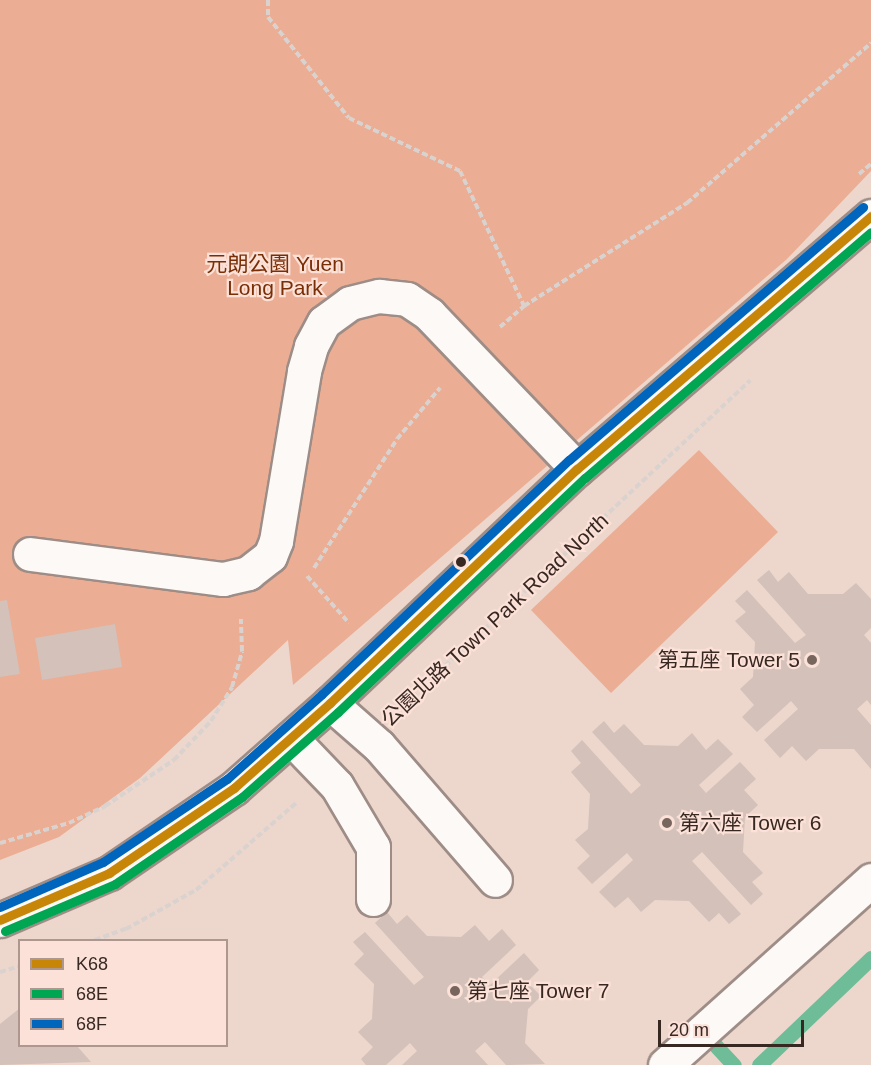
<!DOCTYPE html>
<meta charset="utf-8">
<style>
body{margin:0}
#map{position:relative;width:871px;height:1065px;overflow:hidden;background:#edd6cc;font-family:Arial,"Noto Sans TC",sans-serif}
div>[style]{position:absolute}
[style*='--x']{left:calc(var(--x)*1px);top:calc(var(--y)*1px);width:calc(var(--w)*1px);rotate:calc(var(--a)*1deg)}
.green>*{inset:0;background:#ebad93}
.stream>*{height:15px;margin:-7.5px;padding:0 7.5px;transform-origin:7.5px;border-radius:7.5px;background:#6ebd98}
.building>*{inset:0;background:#d3c1ba}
.path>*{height:4px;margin-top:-2px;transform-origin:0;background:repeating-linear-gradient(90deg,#d9d2cf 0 6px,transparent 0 9px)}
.roads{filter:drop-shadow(2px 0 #9e8d86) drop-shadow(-2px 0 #9e8d86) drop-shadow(0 2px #9e8d86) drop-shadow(0 -2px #9e8d86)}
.minor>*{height:33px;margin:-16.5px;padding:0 16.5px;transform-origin:16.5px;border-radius:16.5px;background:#fcf9f7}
.bus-1>*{height:9px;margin:-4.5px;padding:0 4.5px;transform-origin:4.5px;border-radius:4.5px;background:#c78608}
.bus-2>*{height:9px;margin:-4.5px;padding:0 4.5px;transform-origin:4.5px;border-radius:4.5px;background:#00a651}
.bus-3>*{height:9px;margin:-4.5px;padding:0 4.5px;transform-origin:4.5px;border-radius:4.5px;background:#0065bd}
.dots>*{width:16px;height:16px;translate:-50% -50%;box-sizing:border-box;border:3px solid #fbe1d7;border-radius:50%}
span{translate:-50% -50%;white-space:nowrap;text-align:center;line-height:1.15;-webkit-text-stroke:4.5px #fbe1d7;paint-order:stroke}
.park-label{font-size:21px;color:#7a2e06}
.street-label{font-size:21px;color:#382822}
.poi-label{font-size:21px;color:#382822}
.right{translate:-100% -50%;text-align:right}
.left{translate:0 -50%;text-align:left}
.legend{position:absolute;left:18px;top:939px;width:210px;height:108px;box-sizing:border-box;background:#fbe1d7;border:2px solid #ad978f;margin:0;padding:8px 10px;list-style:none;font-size:18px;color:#382822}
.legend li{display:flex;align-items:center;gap:12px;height:30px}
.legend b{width:30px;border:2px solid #ad978f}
.scale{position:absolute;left:658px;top:1020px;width:146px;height:27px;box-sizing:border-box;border:3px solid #382822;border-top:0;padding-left:8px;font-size:18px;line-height:21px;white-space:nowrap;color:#382822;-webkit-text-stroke:4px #fbe1d7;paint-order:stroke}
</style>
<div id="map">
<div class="green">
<div style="clip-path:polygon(0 0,871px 0,871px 171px,787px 259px,293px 685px,288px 640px,140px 778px,59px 837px,0 860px)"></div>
<div style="clip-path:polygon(699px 450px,778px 532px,611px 693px,531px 610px)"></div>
</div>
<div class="stream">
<div style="--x:716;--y:1046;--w:26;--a:47"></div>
<div style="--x:759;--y:1065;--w:155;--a:-43.7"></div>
</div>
<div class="building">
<div style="clip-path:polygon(769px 570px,778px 582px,789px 572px,808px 594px,843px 594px,856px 583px,871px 599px,871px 628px,864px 635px,871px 643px,871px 705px,867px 700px,857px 709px,871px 725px,871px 769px,854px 749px,819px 749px,806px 761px,792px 746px,780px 758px,764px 740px,798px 709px,791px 701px,757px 732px,742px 717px,754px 705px,740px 689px,753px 677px,755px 642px,735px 621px,746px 612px,735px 601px,747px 590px,795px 643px,806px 635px,757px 580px)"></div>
<div style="clip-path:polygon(7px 600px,20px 674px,0 677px,0 601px)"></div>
<div style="clip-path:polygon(115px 624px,122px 667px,42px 680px,35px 638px)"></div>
<div style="clip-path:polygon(604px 721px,614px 733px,624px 724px,644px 745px,678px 746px,692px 733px,706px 750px,718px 739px,733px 754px,699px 785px,706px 793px,740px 762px,756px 779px,744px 790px,758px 805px,745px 817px,743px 852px,763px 873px,752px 882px,763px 894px,751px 905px,702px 852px,692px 861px,741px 914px,729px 924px,719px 913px,709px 922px,689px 901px,655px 900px,641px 912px,628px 897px,615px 908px,599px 892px,633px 860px,627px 853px,592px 884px,577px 868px,590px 856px,575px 840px,588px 829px,590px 794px,571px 772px,581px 763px,571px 751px,582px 740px,631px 794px,641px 785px,592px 732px)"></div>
<div style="clip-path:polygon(387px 912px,397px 924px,407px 915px,427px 936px,461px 937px,475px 925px,489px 941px,502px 929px,516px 945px,482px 977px,490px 985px,524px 953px,539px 970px,527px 982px,541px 996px,528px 1009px,525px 1043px,545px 1064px,506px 1065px,485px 1042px,475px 1051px,488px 1065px,402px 1065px,417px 1051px,410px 1043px,386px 1065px,366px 1065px,361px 1059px,373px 1047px,358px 1032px,372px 1019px,374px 984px,354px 964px,364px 954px,353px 942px,365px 932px,414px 985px,424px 977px,375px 923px)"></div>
<div style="clip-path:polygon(20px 1008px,20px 1046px,77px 1046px,91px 1062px,0 1065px,0 1024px)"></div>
</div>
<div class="path">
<div style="--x:268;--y:0;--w:17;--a:90"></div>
<div style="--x:268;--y:17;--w:129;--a:51.3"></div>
<div style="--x:349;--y:118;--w:123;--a:25.5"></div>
<div style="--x:460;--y:171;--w:149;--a:64.6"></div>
<div style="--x:859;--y:174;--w:16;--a:-40"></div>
<div style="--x:500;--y:327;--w:32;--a:-41"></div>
<div style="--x:524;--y:306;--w:193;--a:-32.3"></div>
<div style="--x:687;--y:203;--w:244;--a:-41"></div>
<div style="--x:314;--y:568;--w:153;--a:-57.2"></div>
<div style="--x:397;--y:439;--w:67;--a:-49.9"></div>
<div style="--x:307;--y:576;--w:63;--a:48.2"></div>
<div style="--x:399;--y:709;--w:481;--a:-43.1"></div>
<div style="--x:0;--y:843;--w:72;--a:-16.2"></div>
<div style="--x:69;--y:823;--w:40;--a:-25"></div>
<div style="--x:105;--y:806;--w:83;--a:-33.7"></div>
<div style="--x:174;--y:760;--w:54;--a:-46.5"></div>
<div style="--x:211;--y:721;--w:40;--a:-58"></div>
<div style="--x:232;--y:687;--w:37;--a:-74"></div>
<div style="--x:242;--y:651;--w:32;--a:-92"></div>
<div style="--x:95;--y:940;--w:33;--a:-20"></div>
<div style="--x:126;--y:929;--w:80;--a:-29.1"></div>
<div style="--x:196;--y:890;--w:133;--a:-41"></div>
<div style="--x:0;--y:972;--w:21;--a:-17"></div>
</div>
<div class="roads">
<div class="minor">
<div style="--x:30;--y:554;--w:195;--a:7.4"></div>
<div style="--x:223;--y:579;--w:26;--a:-13"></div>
<div style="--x:248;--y:573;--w:28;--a:-38"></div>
<div style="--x:270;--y:556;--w:16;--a:-68"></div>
<div style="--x:276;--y:541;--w:172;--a:-80.6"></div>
<div style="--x:304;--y:371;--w:26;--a:-74"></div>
<div style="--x:311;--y:346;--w:27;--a:-62"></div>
<div style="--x:324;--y:322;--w:32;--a:-36"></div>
<div style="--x:350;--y:303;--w:30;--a:-14"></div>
<div style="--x:379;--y:296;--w:28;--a:6"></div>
<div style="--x:407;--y:299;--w:27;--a:34"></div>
<div style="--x:429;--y:314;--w:214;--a:46.3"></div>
<div style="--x:330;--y:703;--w:65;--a:41.3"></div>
<div style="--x:379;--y:746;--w:177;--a:49.1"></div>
<div style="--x:291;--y:738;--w:66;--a:46.2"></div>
<div style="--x:337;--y:786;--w:71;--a:59.5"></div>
<div style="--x:373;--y:847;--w:52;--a:90"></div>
<div style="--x:0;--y:920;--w:119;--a:-23.3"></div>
<div style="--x:109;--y:873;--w:151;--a:-34.2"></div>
<div style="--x:234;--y:788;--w:128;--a:-41.5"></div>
<div style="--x:330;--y:703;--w:340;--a:-43.5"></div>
<div style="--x:577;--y:469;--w:388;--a:-40.7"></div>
<div style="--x:665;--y:1065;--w:277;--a:-41.9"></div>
</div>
</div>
<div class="bus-1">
<div style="--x:0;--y:920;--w:119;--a:-23.3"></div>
<div style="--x:109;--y:873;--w:151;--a:-34.2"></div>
<div style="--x:234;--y:788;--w:128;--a:-41.5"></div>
<div style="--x:330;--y:703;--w:340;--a:-43.5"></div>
<div style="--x:577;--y:469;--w:388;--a:-40.7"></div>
</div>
<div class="bus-2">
<div style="--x:5;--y:931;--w:120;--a:-23.1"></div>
<div style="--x:115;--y:884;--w:154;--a:-34.4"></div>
<div style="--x:242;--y:797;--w:128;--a:-41.5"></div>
<div style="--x:338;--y:712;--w:340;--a:-43.5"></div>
<div style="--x:585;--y:478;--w:377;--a:-40.7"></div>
</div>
<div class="bus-3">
<div style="--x:0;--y:907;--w:112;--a:-23.6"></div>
<div style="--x:103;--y:862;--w:149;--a:-33.8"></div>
<div style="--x:227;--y:779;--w:127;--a:-41.8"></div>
<div style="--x:322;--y:694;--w:340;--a:-43.5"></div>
<div style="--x:569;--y:460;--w:388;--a:-40.7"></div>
</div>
<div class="dots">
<div style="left:461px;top:562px;background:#382822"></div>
<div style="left:812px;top:660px;background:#77655e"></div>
<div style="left:667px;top:823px;background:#77655e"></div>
<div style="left:455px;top:991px;background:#77655e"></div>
</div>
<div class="park-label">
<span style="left:275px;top:276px">元朗公園 Yuen<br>Long Park</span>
</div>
<div class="street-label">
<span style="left:495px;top:620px;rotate:-43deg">公園北路 Town Park Road North</span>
</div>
<div class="poi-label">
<span class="right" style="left:800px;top:660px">第五座 Tower 5</span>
<span class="left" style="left:679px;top:823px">第六座 Tower 6</span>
<span class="left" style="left:467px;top:991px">第七座 Tower 7</span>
</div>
<ul class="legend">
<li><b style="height:8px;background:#c78608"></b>K68</li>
<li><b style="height:8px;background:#00a651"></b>68E</li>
<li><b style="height:8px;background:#0065bd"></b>68F</li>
</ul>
<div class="scale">20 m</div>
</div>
